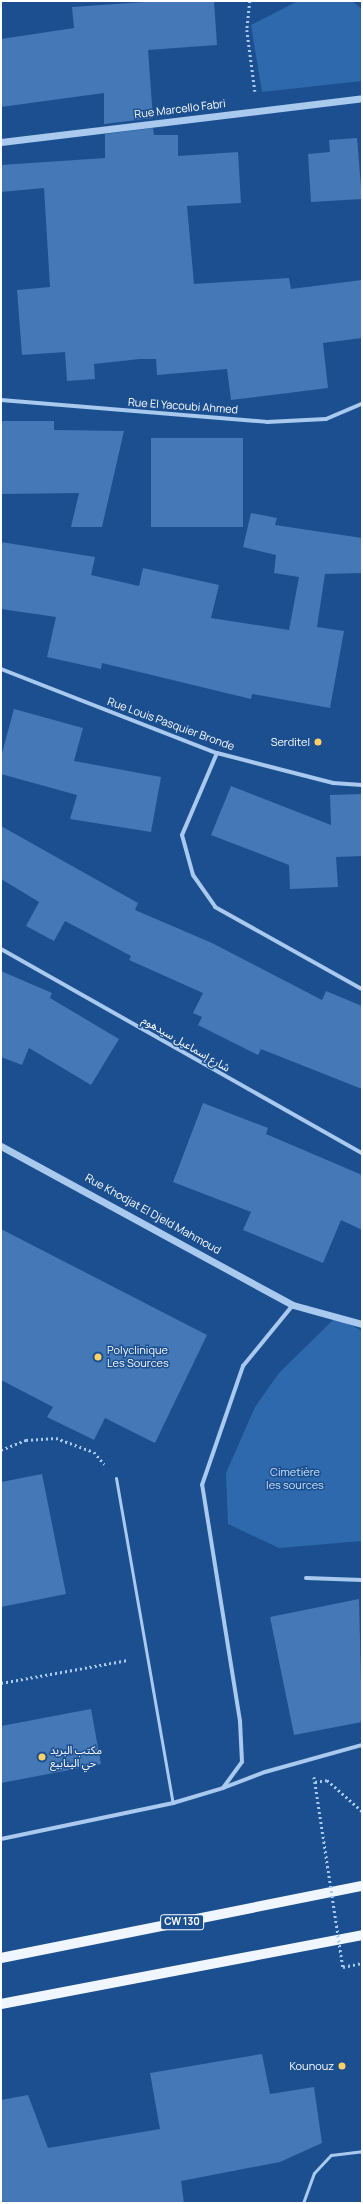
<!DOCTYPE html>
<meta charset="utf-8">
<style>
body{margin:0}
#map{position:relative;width:363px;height:2204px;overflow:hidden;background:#1b4f8f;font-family:Manrope,"Noto Sans Arabic",sans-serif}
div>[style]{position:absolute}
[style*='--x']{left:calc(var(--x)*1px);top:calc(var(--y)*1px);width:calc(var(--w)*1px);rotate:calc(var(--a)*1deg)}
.green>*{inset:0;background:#2e69ad}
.building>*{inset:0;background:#4478b7}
.path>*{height:2.5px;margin-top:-1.25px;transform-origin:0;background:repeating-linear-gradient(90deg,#a9c9ee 0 2px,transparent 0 5px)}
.service>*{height:3px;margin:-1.5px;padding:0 1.5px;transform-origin:1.5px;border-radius:1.5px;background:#a9c9ee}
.minor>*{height:4px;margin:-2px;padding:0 2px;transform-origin:2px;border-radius:2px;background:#a9c9ee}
.tertiary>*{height:7px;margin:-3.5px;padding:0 3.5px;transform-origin:3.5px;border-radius:3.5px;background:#a9c9ee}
.primary>*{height:10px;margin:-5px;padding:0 5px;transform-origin:5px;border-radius:5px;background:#f0f6ff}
.path-bridge>*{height:2.5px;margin-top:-1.25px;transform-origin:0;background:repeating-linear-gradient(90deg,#a9c9ee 0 2px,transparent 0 5px)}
.dots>*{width:11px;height:11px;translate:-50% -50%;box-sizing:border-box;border:2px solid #1b4f8f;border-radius:50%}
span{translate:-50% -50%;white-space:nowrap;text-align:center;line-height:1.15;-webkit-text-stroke:3px #1b4f8f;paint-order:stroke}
.shield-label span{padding:1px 3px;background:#1b4f8f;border:1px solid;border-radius:3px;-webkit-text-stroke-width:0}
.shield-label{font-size:10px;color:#fff;font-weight:700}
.street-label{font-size:11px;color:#fff}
.poi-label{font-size:11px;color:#fff}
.right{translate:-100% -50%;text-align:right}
.left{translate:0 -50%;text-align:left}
.park-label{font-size:11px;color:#cfe3fa}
.frame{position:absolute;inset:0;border:2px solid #fff;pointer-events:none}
</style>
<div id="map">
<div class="green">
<div style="clip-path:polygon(298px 1px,352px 1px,362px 9px,362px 81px,262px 92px,251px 25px)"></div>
<div style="clip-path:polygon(336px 1317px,362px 1331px,362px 1541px,279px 1548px,228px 1524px,226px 1473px,255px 1407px,279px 1373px)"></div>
</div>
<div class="building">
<div style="clip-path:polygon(160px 1px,214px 1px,217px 45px,148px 50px,153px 118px,104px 124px,104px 93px,1px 107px,1px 39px,74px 28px,72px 7px)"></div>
<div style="clip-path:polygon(153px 128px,154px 135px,178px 135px,178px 156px,238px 152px,241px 203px,187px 206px,194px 284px,289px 278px,291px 289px,362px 280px,362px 338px,323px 343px,328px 388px,231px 400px,227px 369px,157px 375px,156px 359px,140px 359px,94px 364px,95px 379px,67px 381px,65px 352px,22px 355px,17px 290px,50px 287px,44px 188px,1px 192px,1px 165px,105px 158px,105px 134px)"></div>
<div style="clip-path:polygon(357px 138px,362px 199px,311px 202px,308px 154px,330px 152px,329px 140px)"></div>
<div style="clip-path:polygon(1px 421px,54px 421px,54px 430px,124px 431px,102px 527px,71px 527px,79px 493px,1px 494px)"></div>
<div style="clip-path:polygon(151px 438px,243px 438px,243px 527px,151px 527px)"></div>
<div style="clip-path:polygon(251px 513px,277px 518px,275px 525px,362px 538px,362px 573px,325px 574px,317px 627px,344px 631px,330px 708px,252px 694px,251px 699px,102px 663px,101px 669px,47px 657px,56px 617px,1px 609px,1px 542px,95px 557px,91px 575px,139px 586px,143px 568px,219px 585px,211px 618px,289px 630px,299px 577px,274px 573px,276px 555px,243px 547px)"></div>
<div style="clip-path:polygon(14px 709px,83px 728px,74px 761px,161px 777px,151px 832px,70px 819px,77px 795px,1px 774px,1px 757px)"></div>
<div style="clip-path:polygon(231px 786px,331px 825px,330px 795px,362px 794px,362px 856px,336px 857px,338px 887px,290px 889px,289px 865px,211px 835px)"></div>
<div style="clip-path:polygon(1px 826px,138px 903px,135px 910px,212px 943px,322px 1000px,326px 991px,362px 1006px,362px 1089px,261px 1049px,258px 1055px,198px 1025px,202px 1017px,193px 1013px,203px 993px,129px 960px,131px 956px,65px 921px,54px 941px,26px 926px,39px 902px,1px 879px)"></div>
<div style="clip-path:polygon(1px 971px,52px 993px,50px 998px,119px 1039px,91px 1085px,29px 1048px,22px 1065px,1px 1057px)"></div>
<div style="clip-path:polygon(203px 1103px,268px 1128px,266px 1134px,362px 1175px,362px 1230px,341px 1220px,323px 1263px,243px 1230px,251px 1212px,173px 1182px)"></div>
<div style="clip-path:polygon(1px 1229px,207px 1335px,155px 1443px,105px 1418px,94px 1440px,47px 1417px,53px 1407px,1px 1380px)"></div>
<div style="clip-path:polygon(42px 1474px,66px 1594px,1px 1607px,1px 1482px)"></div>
<div style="clip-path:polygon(359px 1599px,362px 1722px,294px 1735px,270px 1617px)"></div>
<div style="clip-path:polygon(91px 1709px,101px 1764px,1px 1783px,1px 1726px)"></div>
<div style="clip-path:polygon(262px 2054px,270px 2094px,314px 2087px,322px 2143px,280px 2162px,181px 2181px,184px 2203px,1px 2203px,1px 2100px,28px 2095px,48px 2148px,160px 2129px,150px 2073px)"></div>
</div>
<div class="path">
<div style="--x:250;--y:1;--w:29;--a:96"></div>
<div style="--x:247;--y:30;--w:62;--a:82.5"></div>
<div style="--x:1;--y:1450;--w:27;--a:-22"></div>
<div style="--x:26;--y:1440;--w:30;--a:-4"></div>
<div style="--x:56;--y:1438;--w:40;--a:20.2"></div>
<div style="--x:94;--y:1452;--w:16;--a:50"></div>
<div style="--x:1;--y:1683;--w:129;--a:-10.3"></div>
<div style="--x:314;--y:1777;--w:5;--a:79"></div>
<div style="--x:315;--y:1782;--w:12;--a:-9"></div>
<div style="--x:327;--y:1780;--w:47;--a:41.5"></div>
<div style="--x:343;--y:1967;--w:19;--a:-12"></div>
</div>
<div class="service">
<div style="--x:116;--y:1478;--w:330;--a:80.1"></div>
<div style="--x:303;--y:2203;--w:32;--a:-70"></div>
<div style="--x:314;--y:2173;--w:25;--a:-47"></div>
<div style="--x:331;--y:2155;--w:31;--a:-7"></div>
</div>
<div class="minor">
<div style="--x:1;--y:400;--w:267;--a:4.7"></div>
<div style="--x:267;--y:422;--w:59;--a:-2.9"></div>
<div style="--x:326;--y:419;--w:39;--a:-23"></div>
<div style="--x:1;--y:669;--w:232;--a:21.3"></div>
<div style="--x:217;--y:753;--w:120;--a:14.5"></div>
<div style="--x:333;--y:783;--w:29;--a:4"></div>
<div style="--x:217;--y:753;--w:89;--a:113.1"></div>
<div style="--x:182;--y:835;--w:41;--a:74.6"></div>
<div style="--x:193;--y:875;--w:39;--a:55"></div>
<div style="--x:215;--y:907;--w:168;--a:29.2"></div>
<div style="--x:1;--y:949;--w:415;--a:29.5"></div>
<div style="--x:306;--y:1578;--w:56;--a:2"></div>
<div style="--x:223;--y:1788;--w:45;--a:-20.9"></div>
<div style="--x:265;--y:1772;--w:101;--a:-15.6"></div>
<div style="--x:1;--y:1839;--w:176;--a:-11.8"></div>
<div style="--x:173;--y:1803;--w:52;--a:-16.7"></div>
<div style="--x:223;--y:1788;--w:32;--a:-54"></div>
<div style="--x:242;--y:1762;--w:41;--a:-92.8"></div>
<div style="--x:240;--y:1721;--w:239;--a:-99.1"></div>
<div style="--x:202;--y:1485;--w:126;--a:-71"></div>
<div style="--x:243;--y:1366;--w:79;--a:-50.7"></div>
</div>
<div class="tertiary">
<div style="--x:1;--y:142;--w:364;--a:-6.9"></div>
<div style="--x:1;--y:1146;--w:332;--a:28.6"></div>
<div style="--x:293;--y:1305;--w:72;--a:15.4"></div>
</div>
<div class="primary">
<div style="--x:1;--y:1958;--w:368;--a:-11.3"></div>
<div style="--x:1;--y:2004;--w:368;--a:-10.8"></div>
</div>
<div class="path-bridge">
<div style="--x:315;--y:1782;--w:187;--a:81.4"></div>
</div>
<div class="dots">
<div style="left:318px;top:742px;background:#ffd166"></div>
<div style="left:98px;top:1357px;background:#ffd166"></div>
<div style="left:42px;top:1757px;background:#ffd166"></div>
<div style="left:342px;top:2066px;background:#ffd166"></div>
</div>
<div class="shield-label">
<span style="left:182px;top:1922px">CW 130</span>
</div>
<div class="street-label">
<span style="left:180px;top:109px;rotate:-7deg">Rue Marcello Fabri</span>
<span style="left:183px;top:406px;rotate:4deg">Rue El Yacoubi Ahmed</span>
<span style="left:171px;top:724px;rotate:20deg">Rue Louis Pasquier Bronde</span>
<span style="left:186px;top:1044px;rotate:30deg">شارع إسماعيل سيدهوم</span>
<span style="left:153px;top:1214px;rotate:29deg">Rue Khodjat El Djeld Mahmoud</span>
</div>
<div class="poi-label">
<span class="right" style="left:310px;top:742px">Serditel</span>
<span class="left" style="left:107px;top:1357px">Polyclinique<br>Les Sources</span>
<span class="left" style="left:50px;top:1757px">مكتب البريد<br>حي الينابيع</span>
<span class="right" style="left:334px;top:2066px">Kounouz</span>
</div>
<div class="park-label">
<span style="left:295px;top:1479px">Cimetière<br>les sources</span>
</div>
<div class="frame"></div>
</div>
